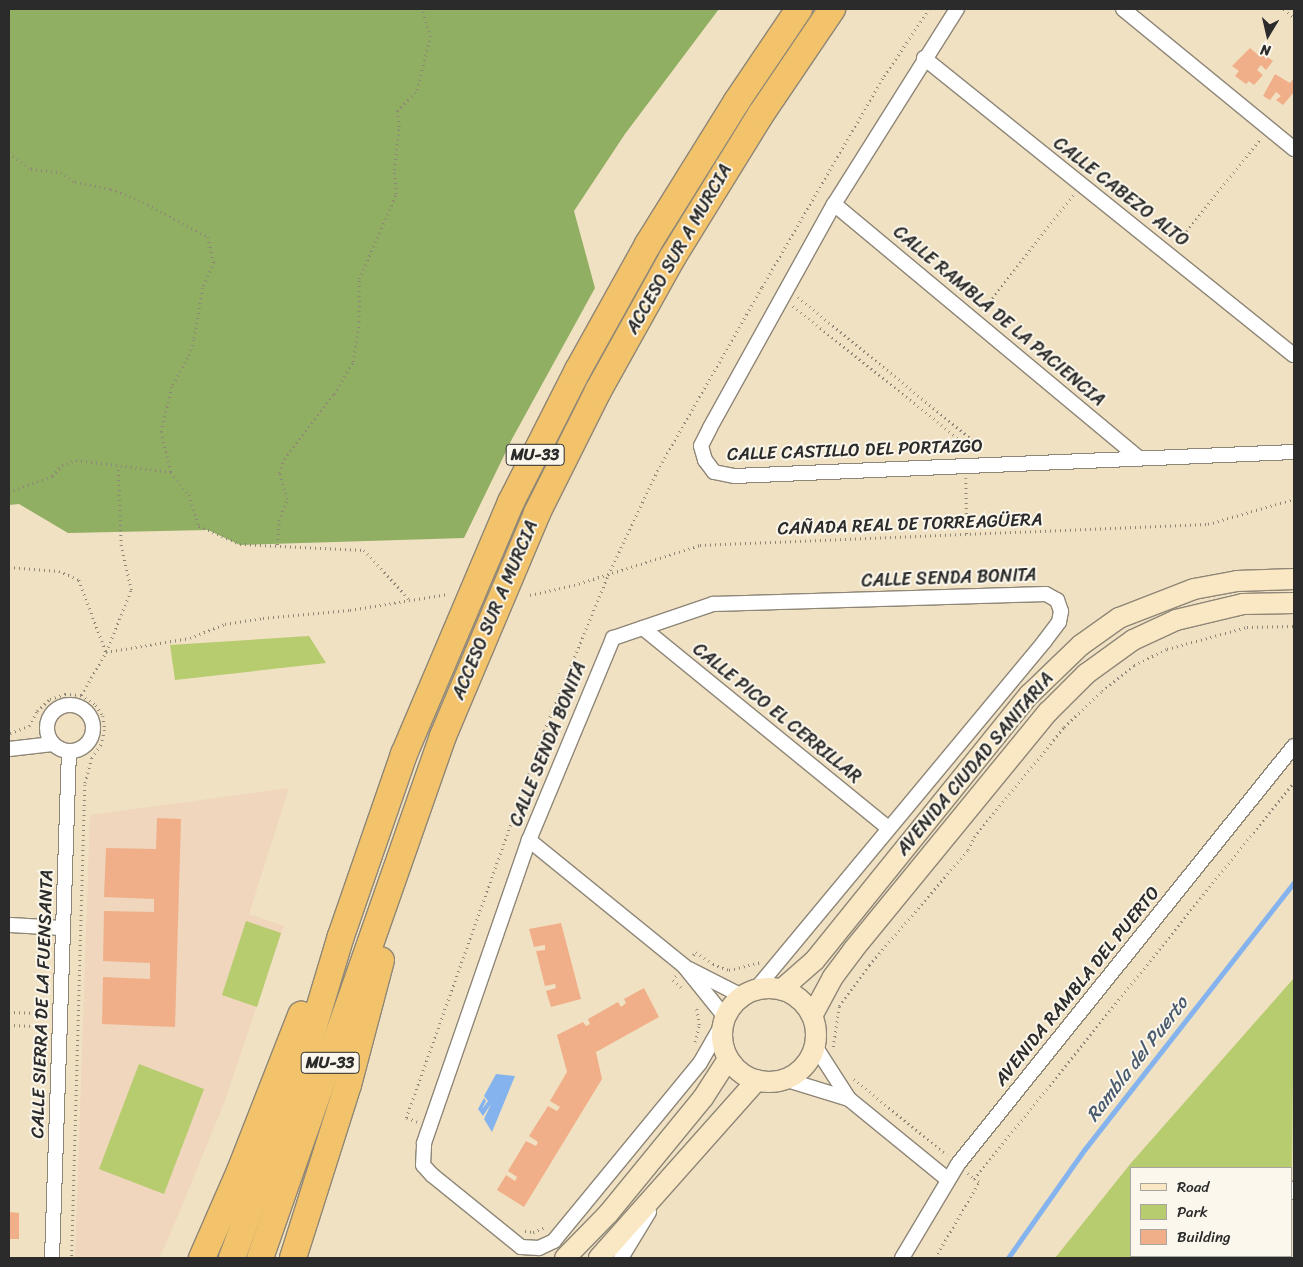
<!DOCTYPE html>
<meta charset="utf-8">
<style>
body{margin:0}
#map{position:relative;width:1303px;height:1267px;overflow:hidden;background:#f1e1c3;font-family:Sriracha,sans-serif}
div>[style]{position:absolute}
[style*='--x']{left:calc(var(--x)*1px);top:calc(var(--y)*1px);width:calc(var(--w)*1px);rotate:calc(var(--a)*1deg)}
.built>*{inset:0;background:#efd6bc}
.green>*{inset:0;background:#b7cb6f}
.forest>*{inset:0;background:#91af62}
.water>*{inset:0;background:#84b3ee}
.stream>*{height:4.5px;margin:-2.25px;padding:0 2.25px;transform-origin:2.25px;border-radius:2.25px;background:#84b3ee}
.building>*{inset:0;background:#f0af88}
.path>*{height:2.5px;margin-top:-1.25px;transform-origin:0;background:repeating-linear-gradient(90deg,#8e8677 0 1px,transparent 0 5px)}
.roads{filter:drop-shadow(1px 0 #8e8677) drop-shadow(-1px 0 #8e8677) drop-shadow(0 1px #8e8677) drop-shadow(0 -1px #8e8677)}
.street>*{height:14px;margin:-7px;padding:0 7px;transform-origin:7px;border-radius:7px;background:#fff}
.street>.ring{margin:-7px;padding:0;box-sizing:content-box;background:none;border:14px solid #fff;border-radius:50%}
.secondary>*{height:20px;margin:-10px;padding:0 10px;transform-origin:10px;border-radius:10px;background:#fae7c3}
.secondary>.ring{margin:-10px;padding:0;box-sizing:content-box;background:none;border:20px solid #fae7c3;border-radius:50%}
.highway>*{height:26px;margin:-13px;padding:0 13px;transform-origin:13px;border-radius:13px;background:#f2c36a}
span{translate:-50% -50%;white-space:nowrap;text-align:center;line-height:1.15;-webkit-text-stroke:4px #fbf7ec;paint-order:stroke}
.shield-label span{padding:1px 4px;background:#fbf7ec;border:1px solid;border-radius:4px;-webkit-text-stroke-width:0}
.shield-label{font-size:16px;color:#2b2b2b;font-weight:700}
.street-label{font-size:18px;color:#2b2b2b}
.water-label{font-size:19px;color:#4a5b6f;font-style:italic}
.frame{position:absolute;inset:0;border:10px solid #2b2b2b;pointer-events:none}
.legend{position:absolute;left:1130px;top:1167px;width:162px;height:90px;box-sizing:border-box;background:#fbf7ec;border:1px solid #a8a59f;margin:0;padding:6px 9px;list-style:none;font-size:15px;color:#2b2b2b}
.legend li{display:flex;align-items:center;gap:10px;height:25px}
.legend b{width:25px;border:1px solid #a8a59f}
.north{position:absolute;left:1243px;top:10px;width:50px;height:50px;-webkit-text-stroke:4px #fbf7ec;paint-order:stroke;rotate:189deg;font-size:14px;font-weight:700;line-height:20px;text-align:center;color:#2b2b2b}
.north::after{content:'';display:block;margin:auto;width:18px;height:22px;background:#2b2b2b;clip-path:polygon(50% 0,100% 100%,50% 72%,0 100%)}
</style>
<div id="map">
<div class="built">
<div style="clip-path:polygon(289px 788px,249px 914px,284px 926px,223px 1106px,166px 1244px,159px 1258px,75px 1258px,90px 815px)"></div>
</div>
<div class="green">
<div style="clip-path:polygon(309px 636px,326px 663px,175px 680px,170px 645px)"></div>
<div style="clip-path:polygon(246px 921px,281px 933px,257px 1007px,222px 995px)"></div>
<div style="clip-path:polygon(1294px 978px,1292px 1175px,1292px 1168px,1132px 1168px,1132px 1256px,1230px 1256px,1228px 1258px,1055px 1258px,1131px 1163px)"></div>
<div style="clip-path:polygon(139px 1064px,204px 1089px,164px 1194px,99px 1169px)"></div>
</div>
<div class="forest">
<div style="clip-path:polygon(9px 9px,719px 9px,625px 134px,574px 211px,595px 288px,512px 439px,464px 538px,240px 545px,208px 530px,68px 533px,19px 504px,9px 505px)"></div>
</div>
<div class="water">
<div style="clip-path:polygon(496px 1074px,515px 1076px,492px 1132px,484px 1119px,491px 1104px,483px 1116px,478px 1109px,484px 1098px,486px 1101px,482px 1109px,488px 1101px,484px 1096px)"></div>
</div>
<div class="stream">
<div style="--x:1008;--y:1258;--w:133;--a:-54.8"></div>
<div style="--x:1085;--y:1149;--w:339;--a:-51.9"></div>
</div>
<div class="building">
<div style="clip-path:polygon(1250px 48px,1258px 55px,1261px 52px,1273px 61px,1266px 70px,1261px 65px,1257px 70px,1263px 75px,1254px 85px,1249px 81px,1246px 84px,1235px 76px,1239px 71px,1232px 66px)"></div>
<div style="clip-path:polygon(1275px 74px,1290px 83px,1294px 78px,1294px 92px,1283px 105px,1276px 100px,1281px 96px,1276px 92px,1270px 100px,1263px 96px)"></div>
<div style="clip-path:polygon(157px 818px,181px 819px,175px 1027px,102px 1024px,103px 977px,150px 979px,150px 963px,103px 961px,104px 911px,154px 912px,154px 899px,104px 897px,106px 848px,156px 849px)"></div>
<div style="clip-path:polygon(561px 923px,581px 999px,551px 1007px,546px 991px,556px 988px,555px 984px,545px 986px,536px 951px,545px 950px,545px 945px,534px 947px,529px 929px)"></div>
<div style="clip-path:polygon(644px 988px,659px 1017px,596px 1052px,602px 1079px,524px 1207px,497px 1190px,506px 1175px,515px 1181px,517px 1177px,508px 1171px,526px 1141px,536px 1146px,538px 1142px,529px 1136px,548px 1106px,557px 1111px,560px 1107px,550px 1101px,567px 1072px,557px 1035px,583px 1022px,586px 1026px,590px 1024px,588px 1019px,618px 1002px,621px 1007px,626px 1003px,624px 999px)"></div>
<div style="clip-path:polygon(9px 1212px,19px 1213px,19px 1239px,9px 1239px)"></div>
</div>
<div class="path">
<div style="--x:1284;--y:9;--w:13;--a:42"></div>
<div style="--x:9;--y:153;--w:27;--a:36"></div>
<div style="--x:31;--y:169;--w:30;--a:6"></div>
<div style="--x:61;--y:172;--w:17;--a:36"></div>
<div style="--x:75;--y:182;--w:37;--a:11"></div>
<div style="--x:111;--y:189;--w:35;--a:22"></div>
<div style="--x:143;--y:202;--w:74;--a:28.3"></div>
<div style="--x:208;--y:237;--w:26;--a:77"></div>
<div style="--x:214;--y:262;--w:28;--a:113"></div>
<div style="--x:203;--y:288;--w:53;--a:99.8"></div>
<div style="--x:194;--y:340;--w:19;--a:108"></div>
<div style="--x:188;--y:358;--w:33;--a:119"></div>
<div style="--x:172;--y:387;--w:46;--a:103.7"></div>
<div style="--x:161;--y:432;--w:41;--a:76"></div>
<div style="--x:1177;--y:243;--w:133;--a:-51.4"></div>
<div style="--x:798;--y:297;--w:227;--a:39.3"></div>
<div style="--x:974;--y:441;--w:10;--a:84"></div>
<div style="--x:793;--y:306;--w:221;--a:38.7"></div>
<div style="--x:965;--y:444;--w:9;--a:90"></div>
<div style="--x:983;--y:310;--w:146;--a:-52"></div>
<div style="--x:966;--y:478;--w:56;--a:89"></div>
<div style="--x:9;--y:492;--w:46;--a:-20.4"></div>
<div style="--x:52;--y:476;--w:15;--a:-48"></div>
<div style="--x:62;--y:465;--w:15;--a:-20"></div>
<div style="--x:76;--y:460;--w:96;--a:7.2"></div>
<div style="--x:171;--y:472;--w:29;--a:52"></div>
<div style="--x:189;--y:495;--w:33;--a:72"></div>
<div style="--x:199;--y:526;--w:45;--a:23.7"></div>
<div style="--x:240;--y:544;--w:124;--a:2.8"></div>
<div style="--x:364;--y:550;--w:69;--a:47.3"></div>
<div style="--x:277;--y:545;--w:24;--a:-85"></div>
<div style="--x:279;--y:521;--w:23;--a:-70"></div>
<div style="--x:287;--y:499;--w:27;--a:-107"></div>
<div style="--x:279;--y:473;--w:15;--a:-70"></div>
<div style="--x:284;--y:459;--w:82;--a:-52.4"></div>
<div style="--x:334;--y:394;--w:37;--a:-59"></div>
<div style="--x:353;--y:362;--w:40;--a:-81.5"></div>
<div style="--x:359;--y:322;--w:43;--a:-90"></div>
<div style="--x:359;--y:279;--w:93;--a:-66.5"></div>
<div style="--x:396;--y:194;--w:24;--a:-95"></div>
<div style="--x:394;--y:170;--w:43;--a:-83.4"></div>
<div style="--x:399;--y:127;--w:16;--a:-97"></div>
<div style="--x:397;--y:111;--w:29;--a:-46"></div>
<div style="--x:417;--y:90;--w:55;--a:-76.2"></div>
<div style="--x:430;--y:37;--w:29;--a:-106"></div>
<div style="--x:9;--y:567;--w:50;--a:4.6"></div>
<div style="--x:59;--y:571;--w:22;--a:24"></div>
<div style="--x:79;--y:580;--w:77;--a:69.4"></div>
<div style="--x:106;--y:652;--w:85;--a:-9.5"></div>
<div style="--x:190;--y:638;--w:38;--a:-22"></div>
<div style="--x:225;--y:624;--w:38;--a:-9"></div>
<div style="--x:263;--y:618;--w:87;--a:-5.3"></div>
<div style="--x:350;--y:610;--w:99;--a:-9.3"></div>
<div style="--x:530;--y:595;--w:45;--a:-12.8"></div>
<div style="--x:574;--y:585;--w:132;--a:-17.6"></div>
<div style="--x:700;--y:545;--w:508;--a:-2.37"></div>
<div style="--x:1208;--y:524;--w:90;--a:-16.2"></div>
<div style="--x:81;--y:695;--w:50;--a:-59.8"></div>
<div style="--x:106;--y:652;--w:67;--a:-68"></div>
<div style="--x:131;--y:590;--w:45;--a:-102.8"></div>
<div style="--x:121;--y:546;--w:79;--a:-92.2"></div>
<div style="--x:10;--y:733;--w:20;--a:-20"></div>
<div style="--x:29;--y:726;--w:17;--a:-62"></div>
<div style="--x:37;--y:711;--w:18;--a:-43"></div>
<div style="--x:50;--y:699;--w:16;--a:-18"></div>
<div style="--x:65;--y:694;--w:16;--a:4"></div>
<div style="--x:81;--y:695;--w:18;--a:34"></div>
<div style="--x:96;--y:705;--w:13;--a:58"></div>
<div style="--x:103;--y:716;--w:14;--a:82"></div>
<div style="--x:105;--y:730;--w:16;--a:105"></div>
<div style="--x:101;--y:745;--w:16;--a:125"></div>
<div style="--x:92;--y:758;--w:28;--a:105"></div>
<div style="--x:85;--y:785;--w:473;--a:91.6"></div>
<div style="--x:693;--y:955;--w:4;--a:-45"></div>
<div style="--x:696;--y:952;--w:21;--a:35"></div>
<div style="--x:713;--y:964;--w:17;--a:21"></div>
<div style="--x:729;--y:970;--w:32;--a:-14"></div>
<div style="--x:676;--y:976;--w:5;--a:127"></div>
<div style="--x:673;--y:980;--w:12;--a:42"></div>
<div style="--x:9;--y:1012;--w:38;--a:2"></div>
<div style="--x:9;--y:1025;--w:36;--a:2"></div>
<div style="--x:695;--y:1042;--w:17;--a:-77"></div>
<div style="--x:699;--y:1025;--w:19;--a:-99"></div>
<div style="--x:833;--y:1047;--w:41;--a:-81.7"></div>
<div style="--x:839;--y:1006;--w:51;--a:-53.8"></div>
<div style="--x:869;--y:965;--w:152;--a:-49.3"></div>
<div style="--x:968;--y:850;--w:14;--a:-65"></div>
<div style="--x:974;--y:837;--w:142;--a:-50.7"></div>
<div style="--x:1064;--y:727;--w:52;--a:-43.5"></div>
<div style="--x:1102;--y:691;--w:41;--a:-39.1"></div>
<div style="--x:1134;--y:665;--w:37;--a:-26"></div>
<div style="--x:1167;--y:649;--w:83;--a:-15.4"></div>
<div style="--x:1247;--y:627;--w:47;--a:-1.2"></div>
<div style="--x:854;--y:1079;--w:120;--a:39.3"></div>
<div style="--x:417;--y:1122;--w:12;--a:-160"></div>
<div style="--x:406;--y:1118;--w:411;--a:-70.4"></div>
<div style="--x:544;--y:731;--w:169;--a:-67.7"></div>
<div style="--x:608;--y:575;--w:115;--a:-64.8"></div>
<div style="--x:657;--y:471;--w:212;--a:-60.3"></div>
<div style="--x:762;--y:287;--w:244;--a:-60"></div>
<div style="--x:884;--y:76;--w:81;--a:-56.1"></div>
<div style="--x:968;--y:1173;--w:8;--a:45"></div>
<div style="--x:525;--y:1231;--w:8;--a:7"></div>
<div style="--x:533;--y:1232;--w:14;--a:-21"></div>
<div style="--x:935;--y:1258;--w:88;--a:-59.9"></div>
<div style="--x:979;--y:1182;--w:6;--a:-149"></div>
<div style="--x:974;--y:1179;--w:510;--a:-51.13"></div>
</div>
<div class="roads">
<div class="street">
<div style="--x:957;--y:9;--w:231;--a:122.2"></div>
<div style="--x:834;--y:204;--w:256;--a:119"></div>
<div style="--x:710;--y:428;--w:20;--a:117"></div>
<div style="--x:701;--y:446;--w:15;--a:74"></div>
<div style="--x:705;--y:460;--w:15;--a:53"></div>
<div style="--x:714;--y:472;--w:21;--a:11"></div>
<div style="--x:735;--y:476;--w:560;--a:-2.46"></div>
<div style="--x:1123;--y:9;--w:221;--a:39.3"></div>
<div style="--x:924;--y:58;--w:474;--a:38.8"></div>
<div style="--x:834;--y:204;--w:397;--a:39.8"></div>
<div style="--x:643;--y:628;--w:316;--a:39.2"></div>
<div class="ring" style="left:47px;top:705px;width:32px;height:32px"></div>
<div style="--x:9;--y:749;--w:44;--a:-6.5"></div>
<div style="--x:529;--y:840;--w:200;--a:39.1"></div>
<div style="--x:684;--y:966;--w:65;--a:51.2"></div>
<div style="--x:9;--y:925;--w:54;--a:3.2"></div>
<div style="--x:689;--y:969;--w:59;--a:27"></div>
<div style="--x:723;--y:1023;--w:46;--a:119.9"></div>
<div style="--x:700;--y:1063;--w:230;--a:129.4"></div>
<div style="--x:554;--y:1241;--w:17;--a:155"></div>
<div style="--x:539;--y:1248;--w:18;--a:-177"></div>
<div style="--x:521;--y:1247;--w:114;--a:-141"></div>
<div style="--x:432;--y:1175;--w:13;--a:-132"></div>
<div style="--x:423;--y:1165;--w:22;--a:-87"></div>
<div style="--x:424;--y:1143;--w:321;--a:-70.9"></div>
<div style="--x:529;--y:840;--w:219;--a:-67.4"></div>
<div style="--x:613;--y:638;--w:106;--a:-18.8"></div>
<div style="--x:713;--y:604;--w:333;--a:-1.7"></div>
<div style="--x:1046;--y:594;--w:13;--a:29"></div>
<div style="--x:1057;--y:600;--w:12;--a:70"></div>
<div style="--x:1061;--y:611;--w:11;--a:100"></div>
<div style="--x:1059;--y:622;--w:25;--a:127"></div>
<div style="--x:1044;--y:642;--w:451;--a:129.7"></div>
<div style="--x:815;--y:1046;--w:63;--a:57.3"></div>
<div style="--x:849;--y:1099;--w:127;--a:39.2"></div>
<div style="--x:784;--y:1079;--w:68;--a:17.1"></div>
<div style="--x:1292;--y:1192;--w:4;--a:-56"></div>
<div style="--x:1269;--y:1256;--w:2;--a:63"></div>
<div style="--x:52;--y:1258;--w:506;--a:-88.08"></div>
<div style="--x:621;--y:1258;--w:54;--a:-58.7"></div>
<div style="--x:902;--y:1258;--w:109;--a:-59.2"></div>
<div style="--x:958;--y:1164;--w:536;--a:-51.21"></div>
<div style="--x:1239;--y:1258;--w:3;--a:-45"></div>
</div>
<div class="secondary">
<div class="ring" style="left:722px;top:988px;width:74px;height:74px"></div>
<div style="--x:782;--y:989;--w:44;--a:-41.3"></div>
<div style="--x:815;--y:960;--w:341;--a:-51.1"></div>
<div style="--x:1029;--y:695;--w:72;--a:-43.9"></div>
<div style="--x:1081;--y:645;--w:47;--a:-35.4"></div>
<div style="--x:1119;--y:618;--w:80;--a:-21.1"></div>
<div style="--x:1194;--y:589;--w:44;--a:-10.5"></div>
<div style="--x:1237;--y:581;--w:57;--a:-2"></div>
<div style="--x:812;--y:1016;--w:44;--a:-61.7"></div>
<div style="--x:833;--y:977;--w:34;--a:-53"></div>
<div style="--x:853;--y:950;--w:308;--a:-50.7"></div>
<div style="--x:1048;--y:712;--w:54;--a:-45"></div>
<div style="--x:1086;--y:674;--w:58;--a:-35.9"></div>
<div style="--x:1133;--y:640;--w:47;--a:-24.9"></div>
<div style="--x:1176;--y:620;--w:69;--a:-13.4"></div>
<div style="--x:1243;--y:604;--w:51;--a:-1.1"></div>
<div style="--x:565;--y:1258;--w:62;--a:-45.7"></div>
<div style="--x:608;--y:1214;--w:150;--a:-50.7"></div>
<div style="--x:703;--y:1098;--w:46;--a:-57.3"></div>
<div style="--x:599;--y:1258;--w:238;--a:-48.4"></div>
</div>
<div class="highway">
<div style="--x:202;--y:1258;--w:95;--a:-66.4"></div>
<div style="--x:240;--y:1171;--w:168;--a:-68.6"></div>
<div style="--x:232;--y:1258;--w:191;--a:-69.8"></div>
<div style="--x:298;--y:1079;--w:149;--a:-73.3"></div>
<div style="--x:341;--y:936;--w:193;--a:-70.9"></div>
<div style="--x:404;--y:754;--w:274;--a:-67"></div>
<div style="--x:511;--y:502;--w:148;--a:-63.1"></div>
<div style="--x:578;--y:370;--w:144;--a:-60.9"></div>
<div style="--x:648;--y:244;--w:168;--a:-58.1"></div>
<div style="--x:737;--y:101;--w:111;--a:-56"></div>
<div style="--x:260;--y:1258;--w:553;--a:-70.68"></div>
<div style="--x:443;--y:736;--w:242;--a:-67.1"></div>
<div style="--x:537;--y:513;--w:136;--a:-63.4"></div>
<div style="--x:598;--y:391;--w:152;--a:-60.9"></div>
<div style="--x:672;--y:258;--w:169;--a:-58.3"></div>
<div style="--x:761;--y:114;--w:127;--a:-55.9"></div>
<div style="--x:293;--y:1258;--w:182;--a:-72.4"></div>
<div style="--x:348;--y:1085;--w:129;--a:-75.2"></div>
</div>
</div>
<div class="shield-label">
<span style="left:535px;top:455px">MU-33</span>
<span style="left:330px;top:1063px">MU-33</span>
</div>
<div class="street-label">
<span style="left:1121px;top:192px;rotate:38deg">CALLE CABEZO ALTO</span>
<span style="left:679px;top:249px;rotate:-60deg">ACCESO SUR A MURCIA</span>
<span style="left:999px;top:316px;rotate:40deg">CALLE RAMBLA DE LA PACIENCIA</span>
<span style="left:855px;top:450px;rotate:-2deg">CALLE CASTILLO DEL PORTAZGO</span>
<span style="left:910px;top:524px;rotate:-2deg">CAÑADA REAL DE TORREAGÜERA</span>
<span style="left:949px;top:578px;rotate:-2deg">CALLE SENDA BONITA</span>
<span style="left:495px;top:610px;rotate:-67deg">ACCESO SUR A MURCIA</span>
<span style="left:777px;top:713px;rotate:39deg">CALLE PICO EL CERRILLAR</span>
<span style="left:548px;top:744px;rotate:-68deg">CALLE SENDA BONITA</span>
<span style="left:975px;top:764px;rotate:-50deg">AVENIDA CIUDAD SANITARIA</span>
<span style="left:1077px;top:986px;rotate:-51deg">AVENIDA RAMBLA DEL PUERTO</span>
<span style="left:42px;top:1004px;rotate:-88deg">CALLE SIERRA DE LA FUENSANTA</span>
</div>
<div class="water-label">
<span style="left:1137px;top:1059px;rotate:-52deg">Rambla del Puerto</span>
</div>
<div class="frame"></div>
<ul class="legend">
<li><b style="height:6px;background:#fae7c3"></b>Road</li>
<li><b style="height:14px;background:#b7cb6f"></b>Park</li>
<li><b style="height:14px;background:#f0af88"></b>Building</li>
</ul>
<div class="north">N</div>
</div>
